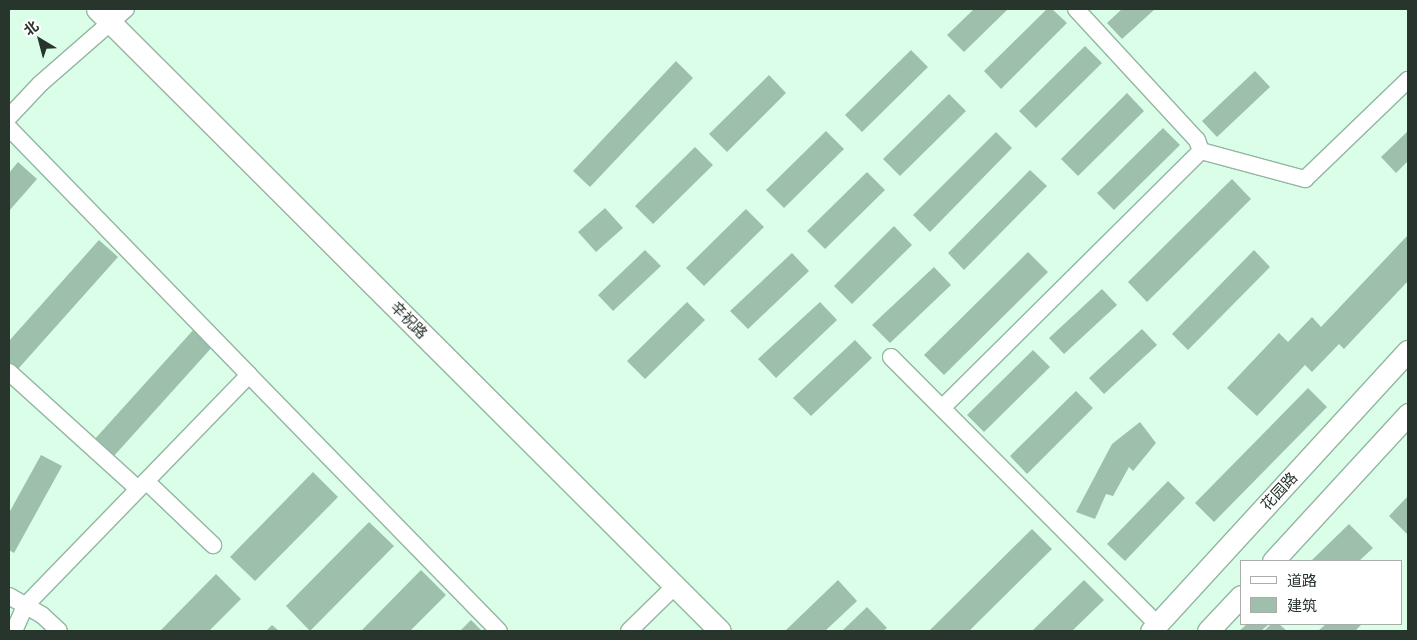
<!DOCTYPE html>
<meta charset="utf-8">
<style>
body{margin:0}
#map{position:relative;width:1417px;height:640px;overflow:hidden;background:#dafee8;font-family:"Exo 2","Noto Sans SC",sans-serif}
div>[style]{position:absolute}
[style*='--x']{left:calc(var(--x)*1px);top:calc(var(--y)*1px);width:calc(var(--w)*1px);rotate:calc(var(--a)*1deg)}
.building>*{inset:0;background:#9dbfab}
.roads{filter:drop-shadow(1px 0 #94b6a2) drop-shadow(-1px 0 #94b6a2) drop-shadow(0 1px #94b6a2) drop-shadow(0 -1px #94b6a2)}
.minor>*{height:16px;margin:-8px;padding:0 8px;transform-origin:8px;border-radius:8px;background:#fff}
.major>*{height:21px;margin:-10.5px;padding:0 10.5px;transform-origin:10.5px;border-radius:10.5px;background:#fff}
span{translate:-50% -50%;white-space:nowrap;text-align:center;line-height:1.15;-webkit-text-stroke:4px #fff;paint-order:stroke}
.street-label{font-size:15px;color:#28352d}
.frame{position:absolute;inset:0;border:10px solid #28352d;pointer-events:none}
.legend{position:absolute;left:1240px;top:560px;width:162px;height:65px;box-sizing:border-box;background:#fff;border:1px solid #a9aeab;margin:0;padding:6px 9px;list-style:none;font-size:15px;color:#28352d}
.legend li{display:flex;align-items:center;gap:10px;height:25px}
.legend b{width:25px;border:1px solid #a9aeab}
.north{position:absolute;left:15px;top:15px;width:50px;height:50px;-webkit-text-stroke:4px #fff;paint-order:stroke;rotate:323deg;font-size:14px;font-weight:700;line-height:20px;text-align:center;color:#28352d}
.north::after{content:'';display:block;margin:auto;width:18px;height:22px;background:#28352d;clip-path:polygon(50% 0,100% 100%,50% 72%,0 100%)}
</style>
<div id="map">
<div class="building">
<div style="clip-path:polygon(974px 9px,1008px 9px,964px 52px,947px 35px)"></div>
<div style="clip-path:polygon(1047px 9px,1052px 9px,1067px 23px,1001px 89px,984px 71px)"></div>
<div style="clip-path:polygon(1122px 9px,1155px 9px,1122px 39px,1107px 23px)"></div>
<div style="clip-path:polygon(1085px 46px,1102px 63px,1036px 128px,1019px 111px)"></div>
<div style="clip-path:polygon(911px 50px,928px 67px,862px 132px,845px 115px)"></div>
<div style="clip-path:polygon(676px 61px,693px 78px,590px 187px,573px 171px)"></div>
<div style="clip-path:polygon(1255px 71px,1270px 87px,1217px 137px,1202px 121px)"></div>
<div style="clip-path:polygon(769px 75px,786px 93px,727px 152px,709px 134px)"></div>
<div style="clip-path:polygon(1127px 93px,1144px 111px,1078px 176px,1061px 159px)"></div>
<div style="clip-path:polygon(949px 94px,966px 111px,900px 176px,883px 159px)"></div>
<div style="clip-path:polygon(1163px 128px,1180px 145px,1114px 210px,1097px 193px)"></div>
<div style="clip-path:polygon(826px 131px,844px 149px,784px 208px,766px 190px)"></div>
<div style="clip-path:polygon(1408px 131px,1408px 161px,1396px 173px,1381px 157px)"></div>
<div style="clip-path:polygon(996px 132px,1012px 148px,930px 232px,913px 215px)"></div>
<div style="clip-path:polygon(695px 147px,713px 165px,653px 224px,635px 206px)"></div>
<div style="clip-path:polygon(18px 162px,37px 179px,9px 211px,9px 173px)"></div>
<div style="clip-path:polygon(1030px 170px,1047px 186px,964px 270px,948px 253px)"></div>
<div style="clip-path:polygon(867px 172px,885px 190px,825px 249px,807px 231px)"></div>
<div style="clip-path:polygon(1232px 179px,1251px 199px,1147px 302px,1128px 282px)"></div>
<div style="clip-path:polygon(605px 208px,623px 228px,596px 252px,578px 232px)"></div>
<div style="clip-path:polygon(746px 209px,764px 227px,704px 286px,686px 268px)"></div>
<div style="clip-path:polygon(894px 226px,912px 245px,852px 304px,834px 286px)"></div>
<div style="clip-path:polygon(1408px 235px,1408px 281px,1344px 349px,1339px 344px,1312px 372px,1305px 365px,1257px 416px,1227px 388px,1279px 333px,1288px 342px,1312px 317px,1321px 327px)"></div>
<div style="clip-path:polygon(99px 240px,118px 257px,18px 369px,9px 362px,9px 341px)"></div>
<div style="clip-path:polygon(645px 250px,661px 266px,613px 311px,598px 295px)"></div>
<div style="clip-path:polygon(1254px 250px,1270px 267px,1188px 350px,1172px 334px)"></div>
<div style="clip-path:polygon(1028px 252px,1048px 272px,944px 375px,924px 355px)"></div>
<div style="clip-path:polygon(792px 253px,809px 271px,748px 329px,730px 311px)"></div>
<div style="clip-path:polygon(934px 267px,951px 285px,890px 343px,872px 325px)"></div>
<div style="clip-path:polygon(1102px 289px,1117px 305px,1064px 354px,1049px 338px)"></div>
<div style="clip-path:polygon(687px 302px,705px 320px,645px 379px,627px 361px)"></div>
<div style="clip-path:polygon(820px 302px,837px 320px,776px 378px,758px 359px)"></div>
<div style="clip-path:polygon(195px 328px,214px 345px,113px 457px,94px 440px)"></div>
<div style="clip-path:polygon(1142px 329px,1157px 345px,1104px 394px,1089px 378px)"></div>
<div style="clip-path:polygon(855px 340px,872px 358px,811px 416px,793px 398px)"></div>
<div style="clip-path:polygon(1033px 350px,1050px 367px,984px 432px,967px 415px)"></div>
<div style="clip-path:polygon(1308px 388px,1327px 407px,1214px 522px,1195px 503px)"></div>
<div style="clip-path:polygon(1076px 391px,1093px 408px,1027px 474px,1010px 456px)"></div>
<div style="clip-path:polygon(1140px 422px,1156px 443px,1133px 471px,1129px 467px,1113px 496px,1106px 494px,1095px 519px,1076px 512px,1112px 444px)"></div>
<div style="clip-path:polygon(41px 455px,62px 466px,14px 553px,9px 550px,9px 513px)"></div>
<div style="clip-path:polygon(313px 472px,338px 497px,255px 581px,230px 557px)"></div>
<div style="clip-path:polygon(1168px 481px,1185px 498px,1125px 561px,1107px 544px)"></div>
<div style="clip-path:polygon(1408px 496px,1408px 535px,1389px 516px)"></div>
<div style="clip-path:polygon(369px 522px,394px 546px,310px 631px,286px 606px)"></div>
<div style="clip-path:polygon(1349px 524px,1373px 548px,1359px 561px,1311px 561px)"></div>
<div style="clip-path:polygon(1032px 529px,1052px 549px,969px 631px,929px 631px)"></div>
<div style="clip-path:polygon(421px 570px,446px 595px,410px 631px,361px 631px)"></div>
<div style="clip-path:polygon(216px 574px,241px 599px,209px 631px,160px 631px)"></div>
<div style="clip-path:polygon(838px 580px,857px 601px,825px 631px,785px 631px)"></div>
<div style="clip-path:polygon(1084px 580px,1104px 600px,1072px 631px,1032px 631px)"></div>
<div style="clip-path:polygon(867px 607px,887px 628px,883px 631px,842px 631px)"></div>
<div style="clip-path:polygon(471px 620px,482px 631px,460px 631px)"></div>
<div style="clip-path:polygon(1247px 624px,1269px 624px,1261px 631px,1239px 631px)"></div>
<div style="clip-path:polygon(1271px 624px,1279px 624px,1287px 631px,1264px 631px)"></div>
<div style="clip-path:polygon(1326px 624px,1362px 624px,1355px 631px,1318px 631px)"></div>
<div style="clip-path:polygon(272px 625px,279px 631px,266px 631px)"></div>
</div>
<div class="roads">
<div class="minor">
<div style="--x:1076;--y:9;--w:178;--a:47.3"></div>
<div style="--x:1197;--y:140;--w:12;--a:70"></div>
<div style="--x:9;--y:117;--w:45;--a:-46.8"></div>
<div style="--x:40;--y:84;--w:114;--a:-41.1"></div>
<div style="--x:9;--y:128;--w:344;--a:45.8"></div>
<div style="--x:891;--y:357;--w:377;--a:45.1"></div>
<div style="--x:9;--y:372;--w:174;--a:42.2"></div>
<div style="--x:942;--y:408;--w:365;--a:-44.8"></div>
<div style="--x:1201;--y:151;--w:108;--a:15.1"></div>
<div style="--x:1305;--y:179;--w:143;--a:-43.9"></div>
<div style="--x:146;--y:481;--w:93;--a:43.7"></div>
<div style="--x:9;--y:596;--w:38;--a:30"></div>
<div style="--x:42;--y:615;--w:23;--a:43"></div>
<div style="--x:14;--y:631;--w:27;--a:-66"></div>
<div style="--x:25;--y:606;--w:322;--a:-45.9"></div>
<div style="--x:249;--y:375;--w:358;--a:45.7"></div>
<div style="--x:629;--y:631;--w:64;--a:-44.4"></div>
</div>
<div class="major">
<div style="--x:97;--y:9;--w:880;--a:44.95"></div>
<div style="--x:1273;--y:561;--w:200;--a:-47.4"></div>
<div style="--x:1151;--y:631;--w:380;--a:-47.5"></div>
<div style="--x:1208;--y:631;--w:48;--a:-46.7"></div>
</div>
</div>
<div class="street-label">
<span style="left:409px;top:320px;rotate:45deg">辛祝路</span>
<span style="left:1279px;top:491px;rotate:-47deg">花园路</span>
</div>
<div class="frame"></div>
<ul class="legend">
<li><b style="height:6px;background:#fff"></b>道路</li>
<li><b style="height:14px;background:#9dbfab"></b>建筑</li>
</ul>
<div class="north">北</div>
</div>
